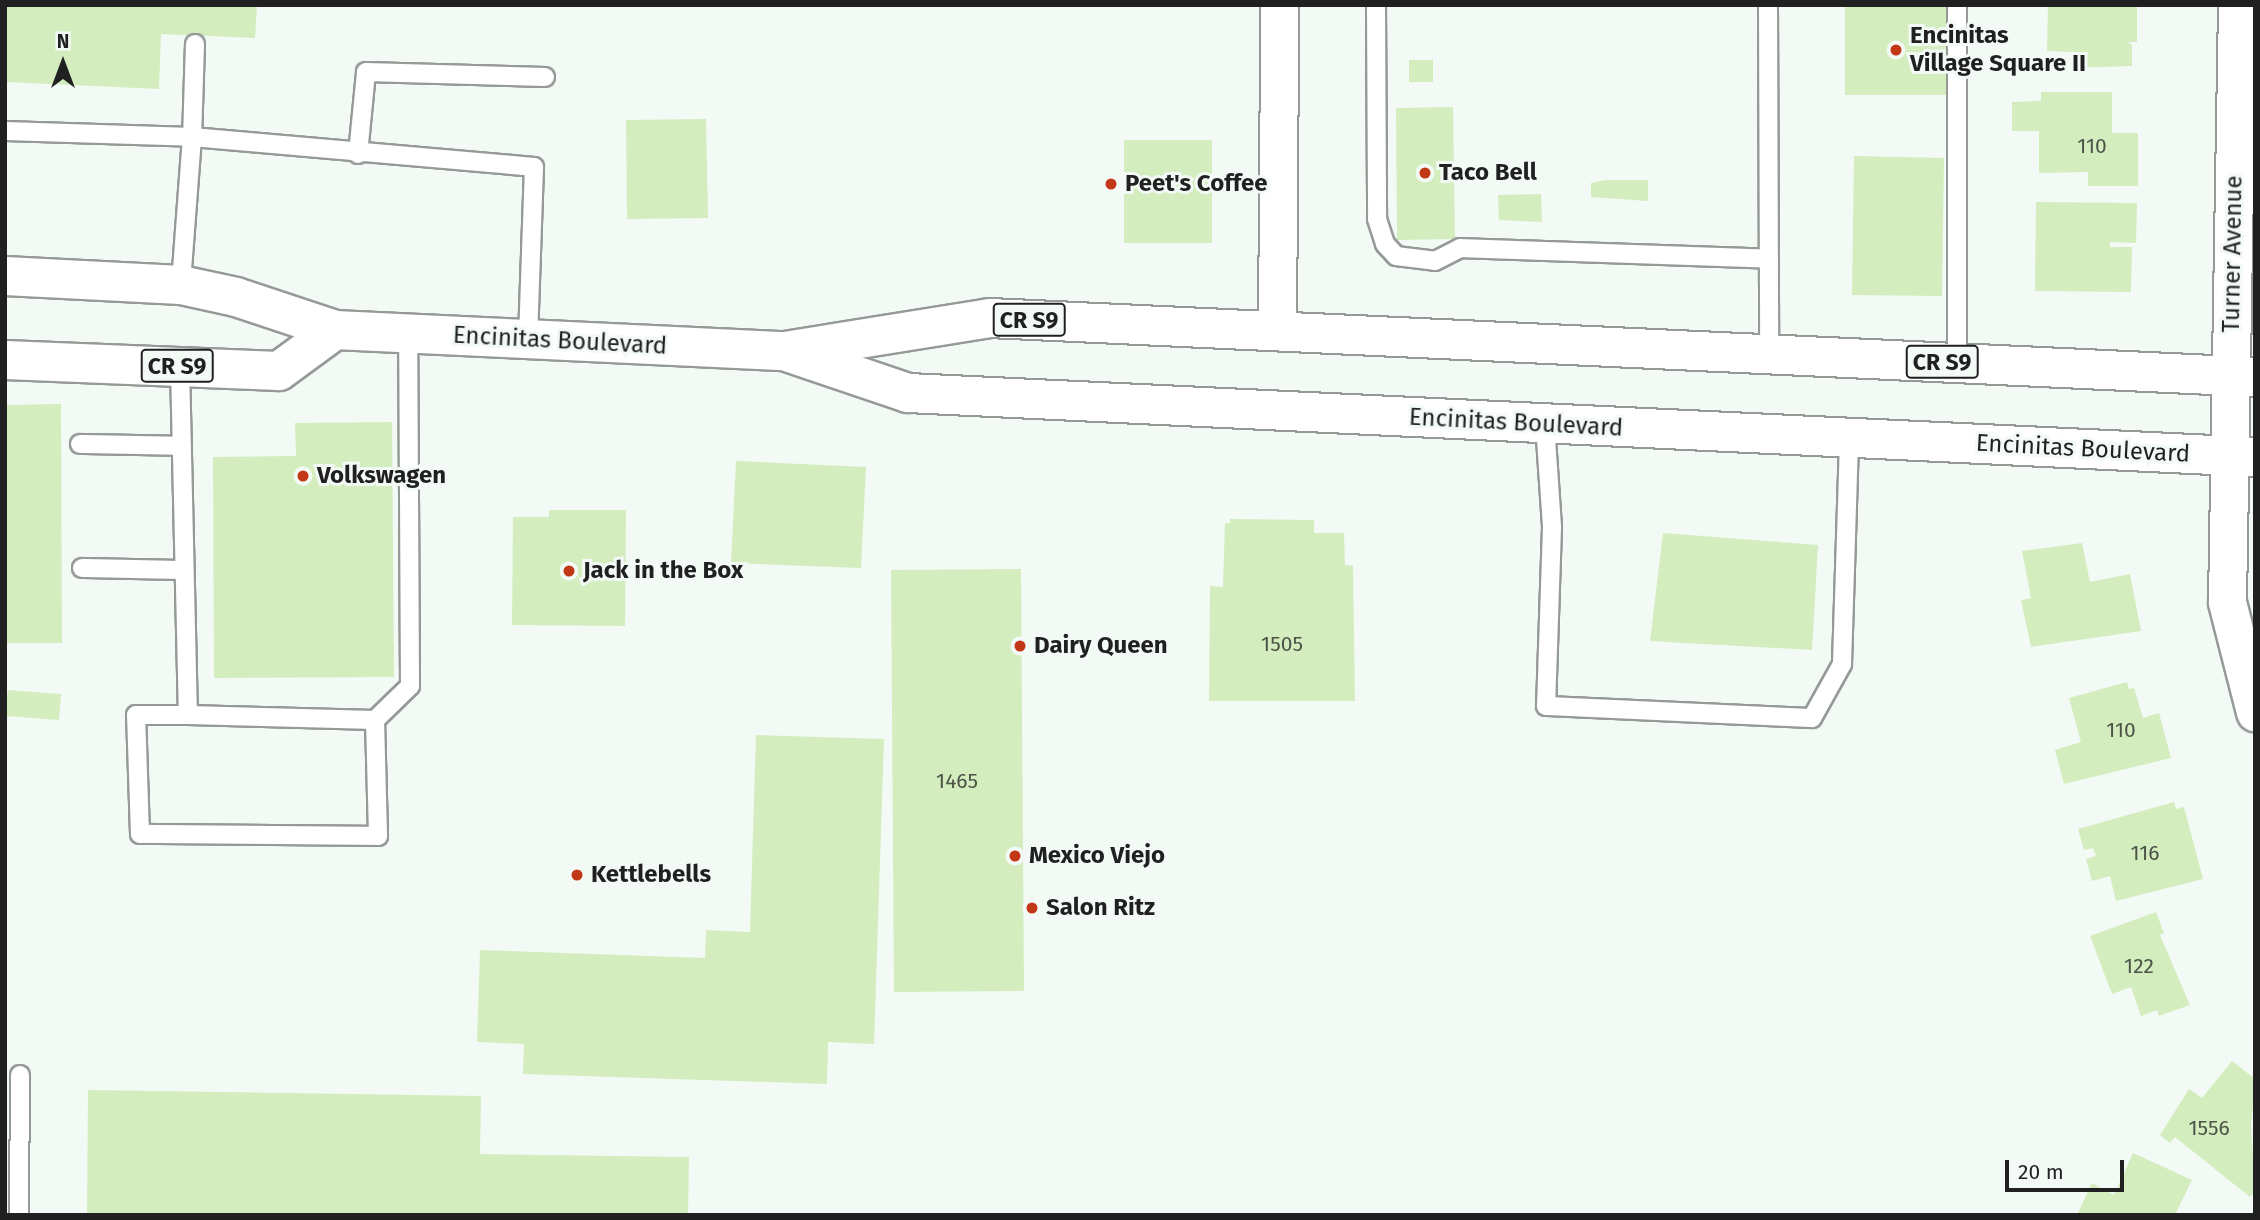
<!DOCTYPE html>
<style>
body{margin:0}
#map{position:relative;width:2260px;height:1220px;overflow:hidden;background:#f3f9f5;font-family:"Fira Sans",sans-serif}
div>[style]{position:absolute}
[style*='--x']{left:calc(var(--x)*1px);top:calc(var(--y)*1px);width:calc(var(--w)*1px);rotate:calc(var(--a)*1deg)}
.building>*{inset:0;background:#d3edbe}
.roads{filter:drop-shadow(2px 0 #959a97) drop-shadow(-2px 0 #959a97) drop-shadow(0 2px #959a97) drop-shadow(0 -2px #959a97)}
.lane>*{height:18px;margin:-9px;padding:0 9px;transform-origin:9px;border-radius:9px;background:#fff}
.street>*{height:37px;margin:-18.5px;padding:0 18.5px;transform-origin:18.5px;border-radius:18.5px;background:#fff}
.primary>*{height:38px;margin:-19px;padding:0 19px;transform-origin:19px;border-radius:19px;background:#fff}
.dots>*{width:19px;height:19px;translate:-50% -50%;box-sizing:border-box;border:4px solid #f3f9f5;border-radius:50%}
span{translate:-50% -50%;white-space:nowrap;text-align:center;line-height:1.15;-webkit-text-stroke:6px #f3f9f5;paint-order:stroke}
.number-label{font-size:21px;color:#4c5347}
.number-label span{-webkit-text-stroke-width:0}
.shield-label span{padding:2px 5px;background:#f3f9f5;border:2px solid;border-radius:5px;-webkit-text-stroke-width:0}
.shield-label{font-size:23px;color:#1f201f;font-weight:700}
.poi-label{font-size:24px;color:#1f201f;font-weight:700}
.left{translate:0 -50%;text-align:left}
.street-label{font-size:24px;color:#1f201f}
.frame{position:absolute;inset:0;border:7px solid #1f201f;pointer-events:none}
.north{position:absolute;left:28px;top:28px;width:70px;height:70px;-webkit-text-stroke:5px #f3f9f5;paint-order:stroke;rotate:0deg;font-size:19px;font-weight:700;line-height:28px;text-align:center;color:#1f201f}
.north::after{content:'';display:block;margin:auto;width:24px;height:32px;background:#1f201f;clip-path:polygon(50% 0,100% 100%,50% 72%,0 100%)}
.scale{position:absolute;left:2005px;top:1160px;width:119px;height:32px;box-sizing:border-box;border:4px solid #1f201f;border-top:0;padding-left:9px;font-size:21px;line-height:24px;white-space:nowrap;color:#1f201f;-webkit-text-stroke:5px #f3f9f5;paint-order:stroke}
</style>
<div id="map">
<div class="building">
<div style="clip-path:polygon(5px 5px,257px 5px,255px 38px,161px 34px,159px 89px,5px 82px)"></div>
<div style="clip-path:polygon(1845px 5px,1947px 5px,1947px 95px,1845px 95px)"></div>
<div style="clip-path:polygon(2048px 5px,2137px 5px,2137px 42px,2127px 42px,2132px 45px,2132px 66px,2072px 68px,2073px 52px,2047px 51px)"></div>
<div style="clip-path:polygon(1409px 60px,1433px 60px,1433px 82px,1409px 82px)"></div>
<div style="clip-path:polygon(2041px 92px,2112px 92px,2112px 133px,2138px 133px,2138px 186px,2088px 186px,2088px 172px,2039px 173px,2039px 131px,2012px 131px,2012px 102px,2041px 101px)"></div>
<div style="clip-path:polygon(1453px 107px,1455px 239px,1397px 240px,1396px 108px)"></div>
<div style="clip-path:polygon(706px 119px,708px 218px,627px 219px,626px 120px)"></div>
<div style="clip-path:polygon(1124px 140px,1212px 140px,1212px 243px,1124px 243px)"></div>
<div style="clip-path:polygon(1854px 156px,1944px 158px,1942px 296px,1852px 295px)"></div>
<div style="clip-path:polygon(1606px 180px,1648px 180px,1648px 201px,1591px 197px,1591px 183px)"></div>
<div style="clip-path:polygon(1541px 194px,1542px 222px,1499px 220px,1498px 195px)"></div>
<div style="clip-path:polygon(2036px 202px,2137px 203px,2136px 243px,2110px 242px,2110px 247px,2132px 247px,2131px 292px,2035px 291px)"></div>
<div style="clip-path:polygon(61px 404px,62px 643px,5px 643px,5px 405px)"></div>
<div style="clip-path:polygon(392px 422px,394px 677px,214px 678px,213px 457px,296px 456px,295px 423px)"></div>
<div style="clip-path:polygon(736px 461px,866px 467px,861px 568px,731px 563px)"></div>
<div style="clip-path:polygon(549px 510px,626px 510px,625px 626px,512px 625px,513px 517px,549px 517px)"></div>
<div style="clip-path:polygon(1230px 519px,1314px 520px,1314px 533px,1344px 533px,1345px 565px,1353px 566px,1355px 701px,1209px 701px,1210px 586px,1223px 587px,1225px 523px,1230px 523px)"></div>
<div style="clip-path:polygon(1663px 533px,1818px 545px,1812px 650px,1650px 641px)"></div>
<div style="clip-path:polygon(2082px 543px,2090px 582px,2130px 574px,2141px 631px,2031px 647px,2021px 600px,2031px 598px,2022px 551px)"></div>
<div style="clip-path:polygon(1021px 569px,1024px 991px,894px 992px,891px 570px)"></div>
<div style="clip-path:polygon(2127px 682px,2129px 689px,2134px 688px,2143px 718px,2159px 713px,2171px 758px,2064px 784px,2055px 750px,2081px 742px,2069px 698px)"></div>
<div style="clip-path:polygon(8px 690px,61px 694px,59px 720px,5px 716px)"></div>
<div style="clip-path:polygon(756px 735px,884px 739px,874px 1044px,828px 1042px,827px 1084px,523px 1074px,524px 1044px,477px 1042px,480px 950px,705px 958px,706px 930px,750px 932px)"></div>
<div style="clip-path:polygon(2174px 802px,2176px 809px,2184px 807px,2203px 879px,2116px 901px,2110px 876px,2092px 881px,2086px 859px,2096px 856px,2093px 848px,2084px 850px,2078px 829px)"></div>
<div style="clip-path:polygon(2156px 912px,2164px 933px,2160px 935px,2190px 1005px,2159px 1016px,2157px 1010px,2141px 1016px,2131px 987px,2112px 994px,2090px 936px)"></div>
<div style="clip-path:polygon(2232px 1061px,2255px 1079px,2251px 1127px,2255px 1191px,2250px 1197px,2175px 1137px,2170px 1143px,2160px 1135px,2189px 1089px,2202px 1098px)"></div>
<div style="clip-path:polygon(88px 1090px,481px 1096px,480px 1154px,689px 1157px,688px 1215px,87px 1215px)"></div>
<div style="clip-path:polygon(2133px 1153px,2192px 1180px,2175px 1215px,2077px 1215px,2092px 1183px,2114px 1195px)"></div>
</div>
<div class="roads">
<div class="lane">
<div style="--x:1376;--y:5;--w:214;--a:89.7"></div>
<div style="--x:1377;--y:219;--w:26;--a:72"></div>
<div style="--x:1385;--y:244;--w:16;--a:47"></div>
<div style="--x:1396;--y:256;--w:39;--a:7"></div>
<div style="--x:1435;--y:261;--w:28;--a:-27"></div>
<div style="--x:1460;--y:248;--w:309;--a:2"></div>
<div style="--x:1768;--y:5;--w:348;--a:89.8"></div>
<div style="--x:195;--y:44;--w:93;--a:91.8"></div>
<div style="--x:192;--y:137;--w:343;--a:5"></div>
<div style="--x:534;--y:167;--w:171;--a:92"></div>
<div style="--x:5;--y:131;--w:187;--a:1.8"></div>
<div style="--x:192;--y:137;--w:148;--a:94.3"></div>
<div style="--x:358;--y:154;--w:82;--a:-84.4"></div>
<div style="--x:366;--y:72;--w:179;--a:1.6"></div>
<div style="--x:1957;--y:363;--w:358;--a:-90"></div>
<div style="--x:180;--y:366;--w:349;--a:88.7"></div>
<div style="--x:188;--y:715;--w:187;--a:1.5"></div>
<div style="--x:375;--y:720;--w:116;--a:88.5"></div>
<div style="--x:378;--y:836;--w:238;--a:-179.5"></div>
<div style="--x:140;--y:834;--w:119;--a:-91.9"></div>
<div style="--x:136;--y:715;--w:52;--a:0"></div>
<div style="--x:1545;--y:424;--w:103;--a:86.1"></div>
<div style="--x:1552;--y:527;--w:179;--a:91.9"></div>
<div style="--x:1546;--y:706;--w:266;--a:2.6"></div>
<div style="--x:1812;--y:718;--w:62;--a:-60.9"></div>
<div style="--x:1842;--y:664;--w:226;--a:-88.2"></div>
<div style="--x:80;--y:444;--w:101;--a:1.1"></div>
<div style="--x:82;--y:568;--w:102;--a:1.1"></div>
<div style="--x:375;--y:720;--w:49;--a:-44.2"></div>
<div style="--x:410;--y:686;--w:352;--a:-90.3"></div>
<div style="--x:19;--y:1215;--w:140;--a:-89.6"></div>
</div>
<div class="street">
<div style="--x:2237;--y:5;--w:597;--a:90.96"></div>
<div style="--x:2227;--y:602;--w:114;--a:75.7"></div>
<div style="--x:1277;--y:331;--w:326;--a:-89.6"></div>
</div>
<div class="primary">
<div style="--x:5;--y:276;--w:176;--a:2.9"></div>
<div style="--x:181;--y:285;--w:56;--a:12.3"></div>
<div style="--x:236;--y:297;--w:104;--a:18.4"></div>
<div style="--x:335;--y:330;--w:450;--a:2.7"></div>
<div style="--x:785;--y:351;--w:208;--a:-9.1"></div>
<div style="--x:990;--y:318;--w:1266;--a:2.67"></div>
<div style="--x:790;--y:353;--w:125;--a:18.7"></div>
<div style="--x:908;--y:393;--w:1349;--a:2.72"></div>
<div style="--x:5;--y:360;--w:274;--a:2.3"></div>
<div style="--x:279;--y:371;--w:69;--a:-36.2"></div>
</div>
</div>
<div class="dots">
<div style="left:1896px;top:50px;background:#c23816"></div>
<div style="left:1425px;top:173px;background:#c23816"></div>
<div style="left:1111px;top:184px;background:#c23816"></div>
<div style="left:303px;top:476px;background:#c23816"></div>
<div style="left:569px;top:571px;background:#c23816"></div>
<div style="left:1020px;top:646px;background:#c23816"></div>
<div style="left:1015px;top:856px;background:#c23816"></div>
<div style="left:577px;top:875px;background:#c23816"></div>
<div style="left:1032px;top:908px;background:#c23816"></div>
</div>
<div class="number-label">
<span style="left:2092px;top:146px">110</span>
<span style="left:1282px;top:644px">1505</span>
<span style="left:2121px;top:730px">110</span>
<span style="left:957px;top:781px">1465</span>
<span style="left:2145px;top:853px">116</span>
<span style="left:2139px;top:966px">122</span>
<span style="left:2209px;top:1128px">1556</span>
</div>
<div class="shield-label">
<span style="left:1029px;top:320px">CR S9</span>
<span style="left:1942px;top:362px">CR S9</span>
<span style="left:177px;top:366px">CR S9</span>
</div>
<div class="poi-label">
<span class="left" style="left:1910px;top:50px">Encinitas<br>Village Square II</span>
<span class="left" style="left:1439px;top:173px">Taco Bell</span>
<span class="left" style="left:1125px;top:184px">Peet's Coffee</span>
<span class="left" style="left:317px;top:476px">Volkswagen</span>
<span class="left" style="left:583px;top:571px">Jack in the Box</span>
<span class="left" style="left:1034px;top:646px">Dairy Queen</span>
<span class="left" style="left:1029px;top:856px">Mexico Viejo</span>
<span class="left" style="left:591px;top:875px">Kettlebells</span>
<span class="left" style="left:1046px;top:908px">Salon Ritz</span>
</div>
<div class="street-label">
<span style="left:2233px;top:254px;rotate:-89deg">Turner Avenue</span>
<span style="left:560px;top:341px;rotate:3deg">Encinitas Boulevard</span>
<span style="left:1516px;top:423px;rotate:3deg">Encinitas Boulevard</span>
<span style="left:2083px;top:449px;rotate:3deg">Encinitas Boulevard</span>
</div>
<div class="frame"></div>
<div class="north">N</div>
<div class="scale">20 m</div>
</div>
